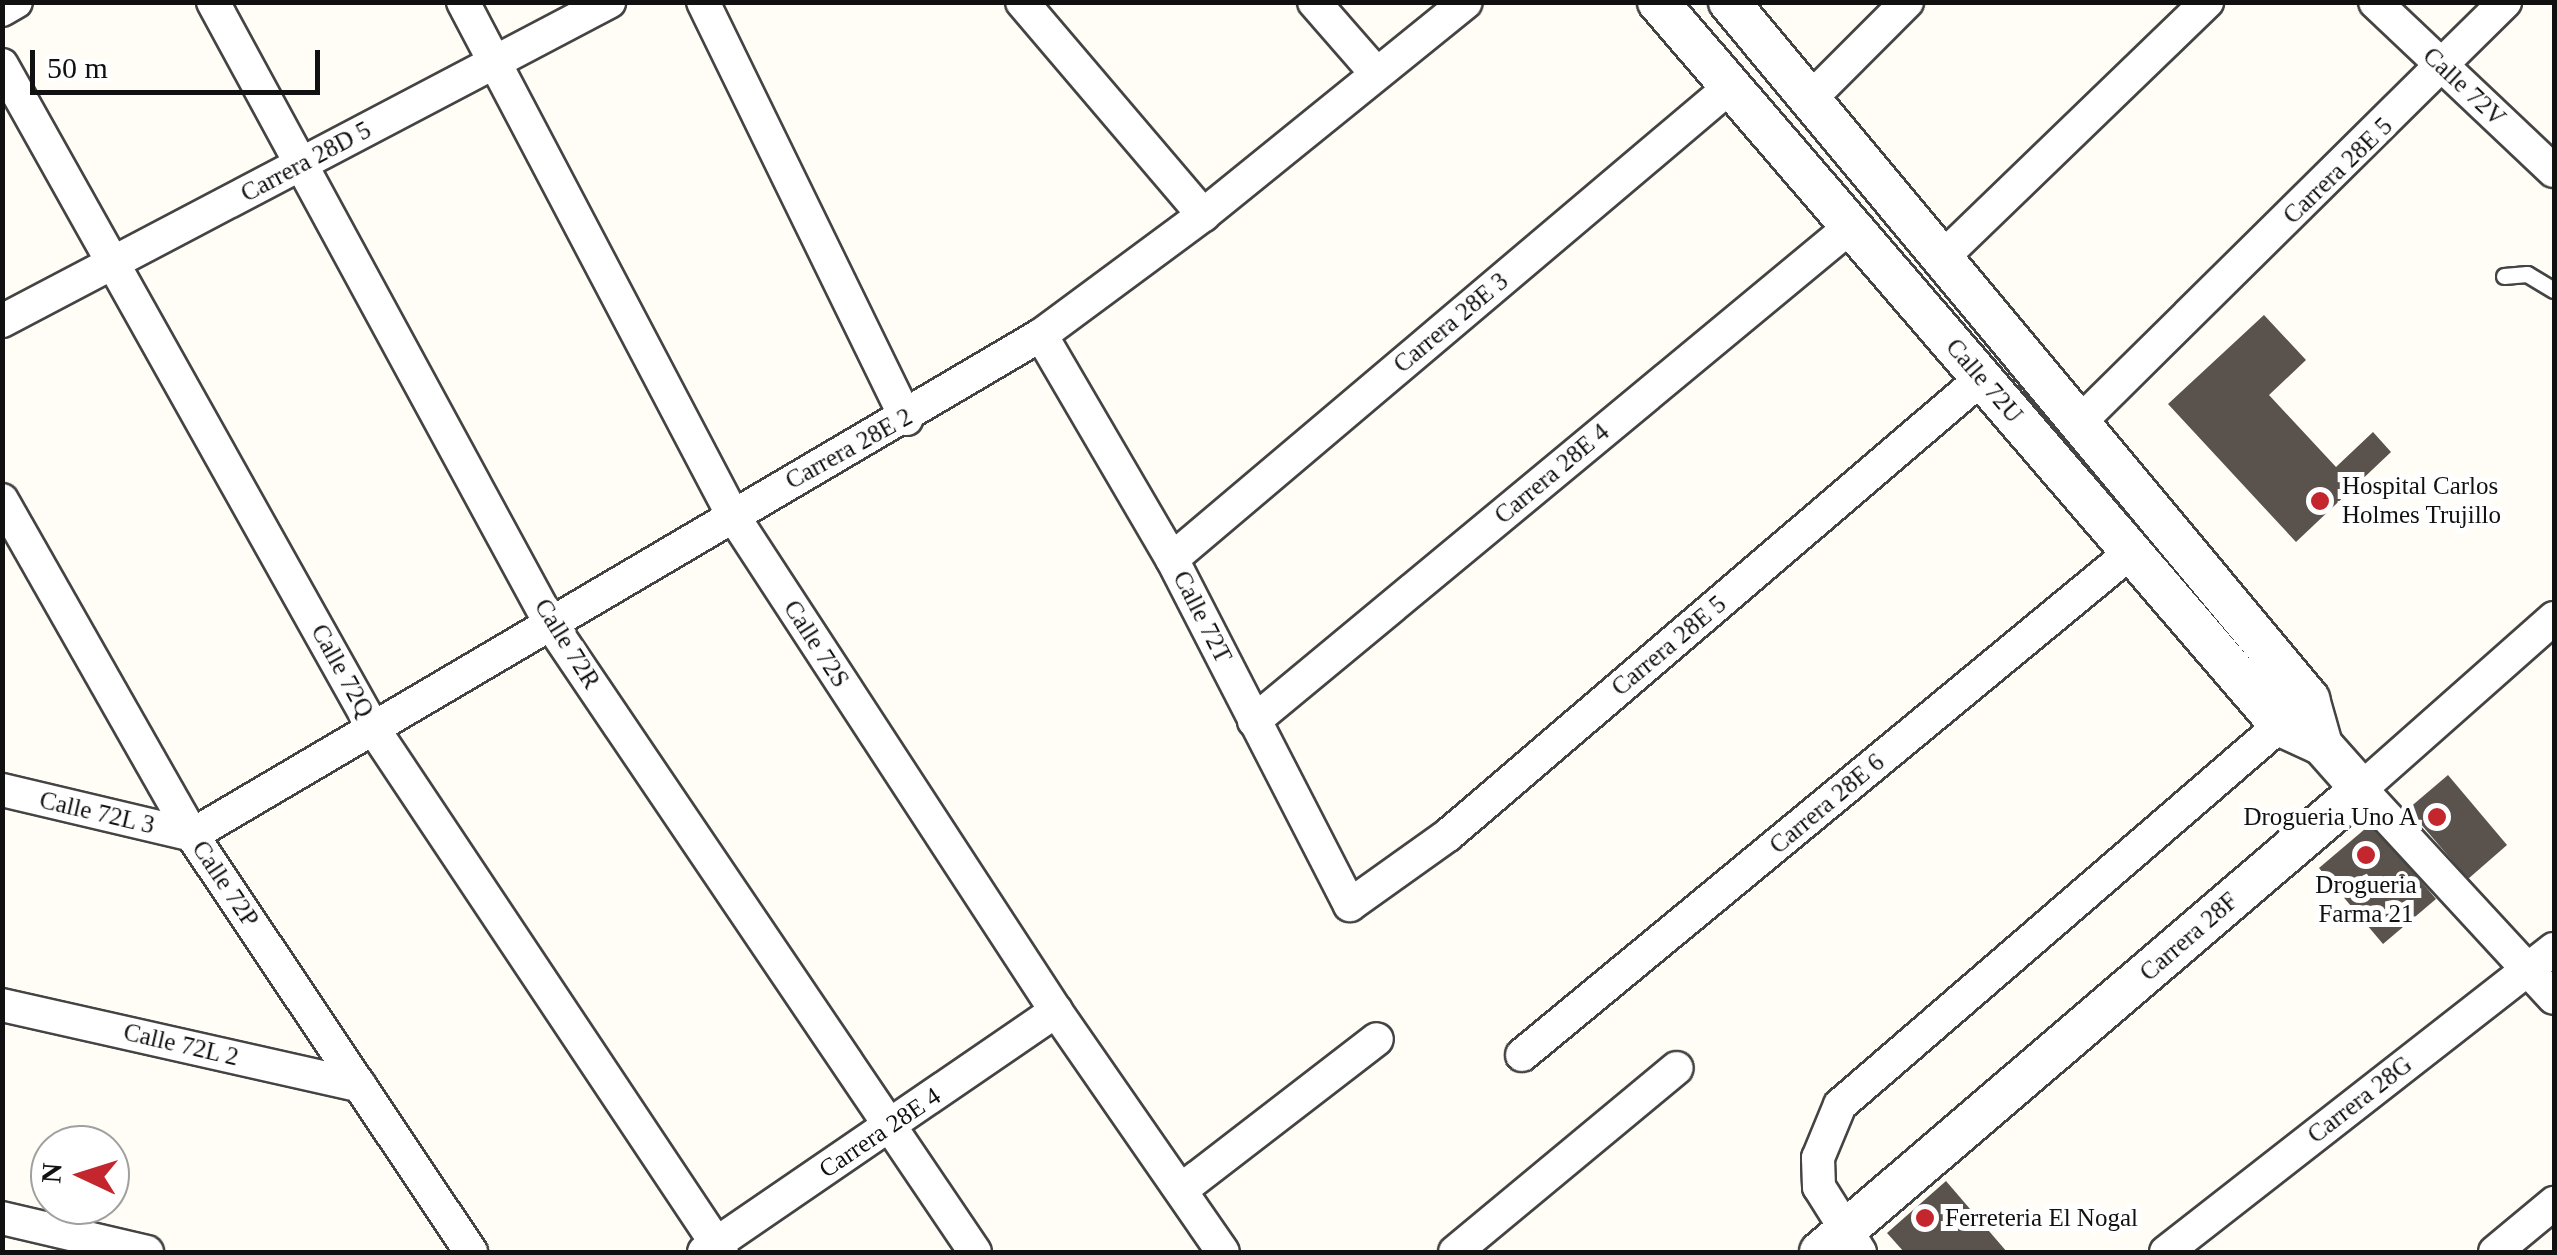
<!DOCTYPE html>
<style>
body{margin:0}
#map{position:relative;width:2557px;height:1255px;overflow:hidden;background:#fffdf5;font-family:Georgia,serif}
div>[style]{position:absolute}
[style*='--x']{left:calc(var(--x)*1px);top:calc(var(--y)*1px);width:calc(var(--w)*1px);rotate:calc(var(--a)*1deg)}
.building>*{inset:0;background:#5a524d}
.roads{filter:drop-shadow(2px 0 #444) drop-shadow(-2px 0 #444) drop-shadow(0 2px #444) drop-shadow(0 -2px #444)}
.service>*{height:15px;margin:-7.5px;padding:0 7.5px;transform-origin:7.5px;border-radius:7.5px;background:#fff}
.minor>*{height:32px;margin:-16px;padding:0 16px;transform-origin:16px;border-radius:16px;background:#fff}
.tertiary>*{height:40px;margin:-20px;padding:0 20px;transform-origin:20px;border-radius:20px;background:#fff}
.dots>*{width:28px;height:28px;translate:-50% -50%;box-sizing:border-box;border:5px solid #fff;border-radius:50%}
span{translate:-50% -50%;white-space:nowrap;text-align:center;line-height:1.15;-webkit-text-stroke:10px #fff;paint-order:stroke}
.street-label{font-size:25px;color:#111}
.poi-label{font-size:25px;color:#111}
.left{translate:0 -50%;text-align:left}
.right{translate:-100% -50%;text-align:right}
.frame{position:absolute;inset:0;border:5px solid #111;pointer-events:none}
.north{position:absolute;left:30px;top:1125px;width:100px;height:100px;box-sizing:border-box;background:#fff;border:2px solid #a0a0a0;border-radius:50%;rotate:274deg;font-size:28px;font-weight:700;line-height:40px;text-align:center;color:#111}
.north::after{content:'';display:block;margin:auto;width:35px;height:45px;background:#c4262e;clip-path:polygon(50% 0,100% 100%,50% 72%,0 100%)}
.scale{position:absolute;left:30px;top:50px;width:290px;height:45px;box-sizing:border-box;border:5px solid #111;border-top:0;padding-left:12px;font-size:30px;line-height:35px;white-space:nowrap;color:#111;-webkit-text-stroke:8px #fff;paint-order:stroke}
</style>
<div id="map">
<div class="building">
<div style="clip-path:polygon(2264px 315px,2306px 360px,2269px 395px,2336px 467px,2373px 432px,2391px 452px,2296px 542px,2168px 404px)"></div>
<div style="clip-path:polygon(2448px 775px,2507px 845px,2468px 879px,2408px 809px)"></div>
<div style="clip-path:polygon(2372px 823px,2436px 899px,2383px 944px,2319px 868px)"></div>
<div style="clip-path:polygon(1946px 1181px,2007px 1252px,1904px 1252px,1887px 1233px)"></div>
</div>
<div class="roads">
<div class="service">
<div style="--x:2504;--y:276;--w:23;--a:-5"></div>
<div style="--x:2527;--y:274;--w:31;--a:31"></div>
</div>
<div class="minor">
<div style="--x:213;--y:2;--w:707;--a:61.51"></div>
<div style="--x:550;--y:623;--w:759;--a:55.95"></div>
<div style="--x:463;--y:2;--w:578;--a:62.28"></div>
<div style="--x:732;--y:514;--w:593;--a:56.9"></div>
<div style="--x:1056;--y:1011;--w:293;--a:55.3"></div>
<div style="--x:703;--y:2;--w:464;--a:64"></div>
<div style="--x:1022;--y:2;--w:280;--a:49.6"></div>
<div style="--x:1314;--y:2;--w:94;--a:48.9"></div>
<div style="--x:2375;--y:2;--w:246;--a:43.4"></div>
<div style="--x:2;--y:10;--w:16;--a:-30"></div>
<div style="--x:2;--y:65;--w:763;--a:60.75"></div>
<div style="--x:375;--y:731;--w:626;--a:56.34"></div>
<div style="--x:1811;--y:98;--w:136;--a:-45"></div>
<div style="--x:1944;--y:256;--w:366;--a:-44"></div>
<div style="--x:2;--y:321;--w:686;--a:-27.72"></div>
<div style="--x:1041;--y:335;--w:259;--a:59.7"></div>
<div style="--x:1172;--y:559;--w:389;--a:62.8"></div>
<div style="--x:1350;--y:905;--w:120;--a:-35.5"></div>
<div style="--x:1448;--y:835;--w:703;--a:-40.56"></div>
<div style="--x:2082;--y:420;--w:595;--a:-44.66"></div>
<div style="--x:2;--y:500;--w:385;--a:60.4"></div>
<div style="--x:192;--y:835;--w:502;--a:56.21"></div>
<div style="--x:1172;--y:559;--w:731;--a:-40.23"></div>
<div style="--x:2554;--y:618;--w:258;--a:138.5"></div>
<div style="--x:2361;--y:789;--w:284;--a:47.3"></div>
<div style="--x:1254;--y:721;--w:774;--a:-39.65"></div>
<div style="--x:2;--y:790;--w:195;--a:13.3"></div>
<div style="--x:192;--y:835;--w:985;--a:-30.5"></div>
<div style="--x:1041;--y:335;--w:202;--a:-36.5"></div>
<div style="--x:1203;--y:215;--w:338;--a:-39"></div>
<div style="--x:2;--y:1005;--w:367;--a:12.7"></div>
<div style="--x:1522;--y:1055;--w:790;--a:-39.55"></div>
<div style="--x:1181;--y:1190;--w:247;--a:-37.6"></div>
<div style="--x:2;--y:1218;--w:149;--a:13.2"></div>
<div style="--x:704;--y:1252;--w:427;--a:-34.4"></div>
<div style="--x:1455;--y:1252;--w:288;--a:-39.7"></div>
<div style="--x:1860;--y:1252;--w:77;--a:-122.2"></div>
<div style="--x:1819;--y:1187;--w:29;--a:-92"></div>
<div style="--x:1818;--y:1158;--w:57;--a:-67.5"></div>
<div style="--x:1840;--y:1105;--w:606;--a:-40.79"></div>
<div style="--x:2166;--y:1252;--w:492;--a:-38"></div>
<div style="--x:2495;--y:1252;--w:77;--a:-39.7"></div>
</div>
<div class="tertiary">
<div style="--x:1658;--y:2;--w:955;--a:49.29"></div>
<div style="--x:2281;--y:726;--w:45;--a:24.9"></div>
<div style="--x:2322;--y:745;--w:59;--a:48.4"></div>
<div style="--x:2361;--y:789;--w:712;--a:139.44"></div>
<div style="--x:1729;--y:2;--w:907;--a:50.23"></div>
<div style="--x:2309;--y:699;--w:48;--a:74.2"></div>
</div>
</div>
<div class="dots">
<div style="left:2320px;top:501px;background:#c4262e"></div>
<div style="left:2437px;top:817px;background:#c4262e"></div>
<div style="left:2366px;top:855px;background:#c4262e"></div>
<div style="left:1925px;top:1218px;background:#c4262e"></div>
</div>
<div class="street-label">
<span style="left:2464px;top:87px;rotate:43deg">Calle 72V</span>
<span style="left:306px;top:162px;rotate:-28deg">Carrera 28D 5</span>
<span style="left:2338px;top:171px;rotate:-44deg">Carrera 28E 5</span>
<span style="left:1451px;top:323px;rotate:-40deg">Carrera 28E 3</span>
<span style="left:1984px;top:381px;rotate:49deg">Calle 72U</span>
<span style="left:849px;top:449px;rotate:-29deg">Carrera 28E 2</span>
<span style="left:1552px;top:474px;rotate:-40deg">Carrera 28E 4</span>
<span style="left:1202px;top:617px;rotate:63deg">Calle 72T</span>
<span style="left:567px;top:644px;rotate:58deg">Calle 72R</span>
<span style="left:816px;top:644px;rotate:57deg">Calle 72S</span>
<span style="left:1669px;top:646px;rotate:-40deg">Carrera 28E 5</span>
<span style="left:342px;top:671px;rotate:61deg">Calle 72Q</span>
<span style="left:1827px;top:804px;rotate:-40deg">Carrera 28E 6</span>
<span style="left:97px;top:813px;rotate:13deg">Calle 72L 3</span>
<span style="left:225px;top:884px;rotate:56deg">Calle 72P</span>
<span style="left:2189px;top:937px;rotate:-41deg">Carrera 28F</span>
<span style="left:181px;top:1045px;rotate:13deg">Calle 72L 2</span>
<span style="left:2360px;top:1100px;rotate:-38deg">Carrera 28G</span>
<span style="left:880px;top:1133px;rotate:-34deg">Carrera 28E 4</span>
</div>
<div class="poi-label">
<span class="left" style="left:2342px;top:501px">Hospital Carlos<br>Holmes Trujillo</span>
<span class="right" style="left:2417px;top:817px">Drogueria Uno A</span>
<span style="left:2366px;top:900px">Drogueria<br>Farma 21</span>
<span class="left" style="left:1945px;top:1218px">Ferreteria El Nogal</span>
</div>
<div class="frame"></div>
<div class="north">N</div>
<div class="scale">50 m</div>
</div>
